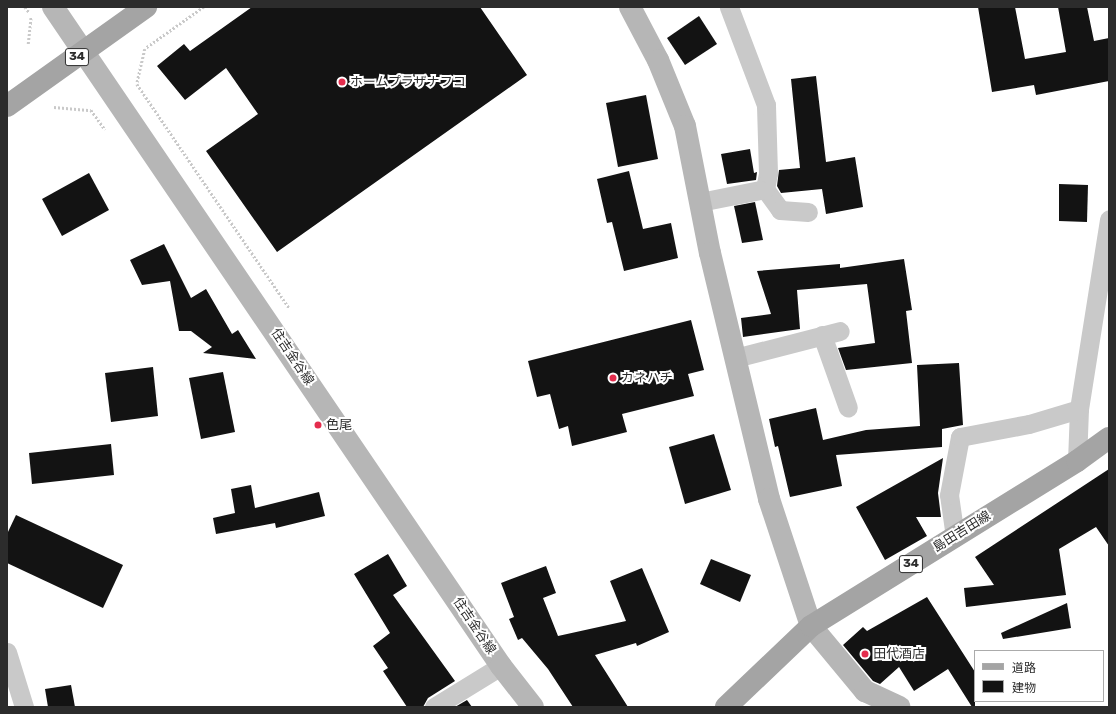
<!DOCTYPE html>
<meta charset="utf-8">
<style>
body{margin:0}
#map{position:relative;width:1116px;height:714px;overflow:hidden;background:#fff;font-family:Rubik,"Noto Sans JP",sans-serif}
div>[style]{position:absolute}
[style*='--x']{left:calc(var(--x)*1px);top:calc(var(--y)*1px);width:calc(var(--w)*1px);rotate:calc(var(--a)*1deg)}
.building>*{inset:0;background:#131313}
.path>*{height:2.5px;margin-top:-1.25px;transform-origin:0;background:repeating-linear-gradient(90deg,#c9c9c9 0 2px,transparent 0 4px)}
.street>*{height:19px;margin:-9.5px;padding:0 9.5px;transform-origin:9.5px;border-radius:9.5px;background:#c9c9c9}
.secondary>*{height:22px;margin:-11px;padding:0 11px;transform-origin:11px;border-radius:11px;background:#b6b6b6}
.primary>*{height:22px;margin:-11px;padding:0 11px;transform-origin:11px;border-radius:11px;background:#a4a4a4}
.dots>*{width:11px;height:11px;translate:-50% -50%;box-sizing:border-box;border:2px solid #fff;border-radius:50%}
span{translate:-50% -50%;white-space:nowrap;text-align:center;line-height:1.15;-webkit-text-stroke:4px #fff;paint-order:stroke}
.shield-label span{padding:1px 3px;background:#fff;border:1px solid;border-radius:3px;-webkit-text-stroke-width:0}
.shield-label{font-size:12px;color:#2c2c2c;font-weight:700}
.poi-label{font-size:13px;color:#2c2c2c}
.left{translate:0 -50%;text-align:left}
.street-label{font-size:13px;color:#2c2c2c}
.frame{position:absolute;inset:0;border:8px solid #2c2c2c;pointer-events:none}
.legend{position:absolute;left:974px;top:650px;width:130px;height:52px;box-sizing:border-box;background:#fff;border:1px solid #ababab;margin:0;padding:5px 7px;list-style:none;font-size:12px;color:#2c2c2c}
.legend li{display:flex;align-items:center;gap:8px;height:20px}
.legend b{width:20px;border:1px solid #ababab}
</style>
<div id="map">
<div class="building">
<div style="clip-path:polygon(252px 7px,480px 7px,527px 75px,277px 252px,206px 151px,258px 114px,226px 68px,185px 100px,157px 66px,184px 44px,190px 51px)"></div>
<div style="clip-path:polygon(978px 7px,1015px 7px,1025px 59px,1066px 52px,1058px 7px,1087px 7px,1094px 41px,1109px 38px,1109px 81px,1036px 95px,1034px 85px,992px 92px)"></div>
<div style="clip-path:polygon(699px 16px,717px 44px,685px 65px,667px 38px)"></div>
<div style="clip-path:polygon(816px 76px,826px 162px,855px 157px,863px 207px,826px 214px,822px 189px,781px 193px,777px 186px,779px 170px,800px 168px,791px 79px)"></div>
<div style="clip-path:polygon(646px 95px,658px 159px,618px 167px,606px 103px)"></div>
<div style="clip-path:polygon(750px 149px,754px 173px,757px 172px,756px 180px,727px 184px,721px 154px)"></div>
<div style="clip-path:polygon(629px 171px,643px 229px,671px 223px,678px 258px,624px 271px,612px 222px,607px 223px,597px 179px)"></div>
<div style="clip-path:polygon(89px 173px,109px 210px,62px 236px,42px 199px)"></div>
<div style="clip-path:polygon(1059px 184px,1088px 185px,1087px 222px,1059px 221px)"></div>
<div style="clip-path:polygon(755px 202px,763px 240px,742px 243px,734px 206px)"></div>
<div style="clip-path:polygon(164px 244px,191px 298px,206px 289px,232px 334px,238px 330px,256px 359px,203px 353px,212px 347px,191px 331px,179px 331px,170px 281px,142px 285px,130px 260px)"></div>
<div style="clip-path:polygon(904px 259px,912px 310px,906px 311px,912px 363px,846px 370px,838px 348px,875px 343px,867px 284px,797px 290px,800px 329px,743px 337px,741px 318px,771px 314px,757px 271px,840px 264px,840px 268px)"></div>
<div style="clip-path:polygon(691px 320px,704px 370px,688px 374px,694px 396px,622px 414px,627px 432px,572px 446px,568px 426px,559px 429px,550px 394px,537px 397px,528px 361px)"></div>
<div style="clip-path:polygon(959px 363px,963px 425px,942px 429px,942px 447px,836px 455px,842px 486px,790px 497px,778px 446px,775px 447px,769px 419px,816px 408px,823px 440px,866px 430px,920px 426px,917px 365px)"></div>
<div style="clip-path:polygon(153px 367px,158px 416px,111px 422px,105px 373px)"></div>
<div style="clip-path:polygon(223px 372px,235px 432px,201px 439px,189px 378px)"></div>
<div style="clip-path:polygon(714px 434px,731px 490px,685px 504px,669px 447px)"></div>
<div style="clip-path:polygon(111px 444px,114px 475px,32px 484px,29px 453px)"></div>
<div style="clip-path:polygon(943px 458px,938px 493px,941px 517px,916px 517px,927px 536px,885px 560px,856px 507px)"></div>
<div style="clip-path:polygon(1109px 469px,1109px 546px,1096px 527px,1059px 549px,1066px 595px,966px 607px,964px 588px,994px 585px,975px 557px)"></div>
<div style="clip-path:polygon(251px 485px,255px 508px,319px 492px,325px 516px,276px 528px,275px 523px,216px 534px,213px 518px,235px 513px,231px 489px)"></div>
<div style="clip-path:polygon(16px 515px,123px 565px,103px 608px,7px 563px,7px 534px)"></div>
<div style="clip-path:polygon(388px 554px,407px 586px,393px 595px,455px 681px,428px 698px,423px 707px,407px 707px,383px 671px,388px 668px,373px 646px,390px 633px,354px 574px)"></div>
<div style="clip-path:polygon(711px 559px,751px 575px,740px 602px,700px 584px)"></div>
<div style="clip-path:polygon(546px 566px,556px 593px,543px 598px,558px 636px,626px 621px,610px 581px,642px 568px,669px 632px,637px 646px,636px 643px,595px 655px,628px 707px,573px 707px,548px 669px,522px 638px,518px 640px,509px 619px,514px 617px,501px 583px)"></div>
<div style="clip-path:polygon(927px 597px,975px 672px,975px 707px,972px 707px,948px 669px,914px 691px,899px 667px,880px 684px,873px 681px,843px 645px,863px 627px,867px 631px)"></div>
<div style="clip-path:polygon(1067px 603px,1071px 628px,1003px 639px,1001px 633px)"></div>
<div style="clip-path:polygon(71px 685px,75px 707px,48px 707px,45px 689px)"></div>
<div style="clip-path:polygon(467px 700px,472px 707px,455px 707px)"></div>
</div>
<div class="path">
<div style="--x:25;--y:7;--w:6;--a:51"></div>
<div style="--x:204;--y:7;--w:72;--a:144.6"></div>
<div style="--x:145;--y:49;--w:36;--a:103"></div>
<div style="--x:137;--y:84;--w:271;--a:55.8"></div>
<div style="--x:28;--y:44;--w:27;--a:-84"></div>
<div style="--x:54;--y:107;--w:37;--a:5"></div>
<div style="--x:91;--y:110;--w:24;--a:54"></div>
</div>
<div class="street">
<div style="--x:765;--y:189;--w:26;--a:54"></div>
<div style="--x:780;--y:210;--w:28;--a:4"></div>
<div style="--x:700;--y:202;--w:66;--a:-11.3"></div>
<div style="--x:765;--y:189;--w:16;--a:-79"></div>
<div style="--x:768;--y:173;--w:68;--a:-91.7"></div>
<div style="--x:766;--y:105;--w:105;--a:-110.7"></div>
<div style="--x:822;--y:335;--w:77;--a:70.4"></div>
<div style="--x:735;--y:358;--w:108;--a:-14.4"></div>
<div style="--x:1077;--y:461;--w:52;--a:-87.8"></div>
<div style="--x:1079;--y:409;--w:192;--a:-81"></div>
<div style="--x:955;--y:537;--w:42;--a:-98.1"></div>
<div style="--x:949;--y:495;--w:59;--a:-79.3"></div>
<div style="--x:960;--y:437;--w:70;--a:-10.7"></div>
<div style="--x:1029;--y:424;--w:52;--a:-16.7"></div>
<div style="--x:7;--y:652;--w:58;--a:72.8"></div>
<div style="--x:434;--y:707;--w:79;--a:-31.5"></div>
</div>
<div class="secondary">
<div style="--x:53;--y:7;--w:797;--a:55.79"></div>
<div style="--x:501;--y:666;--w:52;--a:52"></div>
<div style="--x:630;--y:7;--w:60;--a:62.2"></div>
<div style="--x:658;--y:60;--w:71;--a:67.8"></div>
<div style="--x:685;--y:126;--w:129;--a:78.9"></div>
<div style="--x:710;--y:253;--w:253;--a:76.5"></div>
<div style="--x:769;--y:499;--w:134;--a:71.7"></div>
<div style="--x:811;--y:626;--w:85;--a:50.3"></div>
<div style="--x:865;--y:691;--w:38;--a:25"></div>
</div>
<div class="primary">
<div style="--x:7;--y:106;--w:171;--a:-35.5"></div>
<div style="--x:726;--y:707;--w:117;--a:-43.6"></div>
<div style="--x:811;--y:626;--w:313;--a:-31.8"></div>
<div style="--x:1077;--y:461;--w:39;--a:-36"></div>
</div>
<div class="dots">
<div style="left:342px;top:82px;background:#e42d4d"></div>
<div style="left:613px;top:378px;background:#e42d4d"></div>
<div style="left:318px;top:425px;background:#e42d4d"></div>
<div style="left:865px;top:654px;background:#e42d4d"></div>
</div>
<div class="shield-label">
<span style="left:77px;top:57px">34</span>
<span style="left:911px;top:564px">34</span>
</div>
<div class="poi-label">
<span class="left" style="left:350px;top:82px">ホームプラザナフコ</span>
<span class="left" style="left:621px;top:378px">カネハチ</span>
<span class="left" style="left:326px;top:425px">色尾</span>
<span class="left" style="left:873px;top:654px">田代酒店</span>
</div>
<div class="street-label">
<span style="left:292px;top:357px;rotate:56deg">住吉金谷線</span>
<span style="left:962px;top:532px;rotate:-32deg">島田吉田線</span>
<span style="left:474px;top:626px;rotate:56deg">住吉金谷線</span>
</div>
<div class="frame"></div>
<ul class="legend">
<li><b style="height:5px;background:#a4a4a4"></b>道路</li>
<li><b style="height:11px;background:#131313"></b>建物</li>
</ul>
</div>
